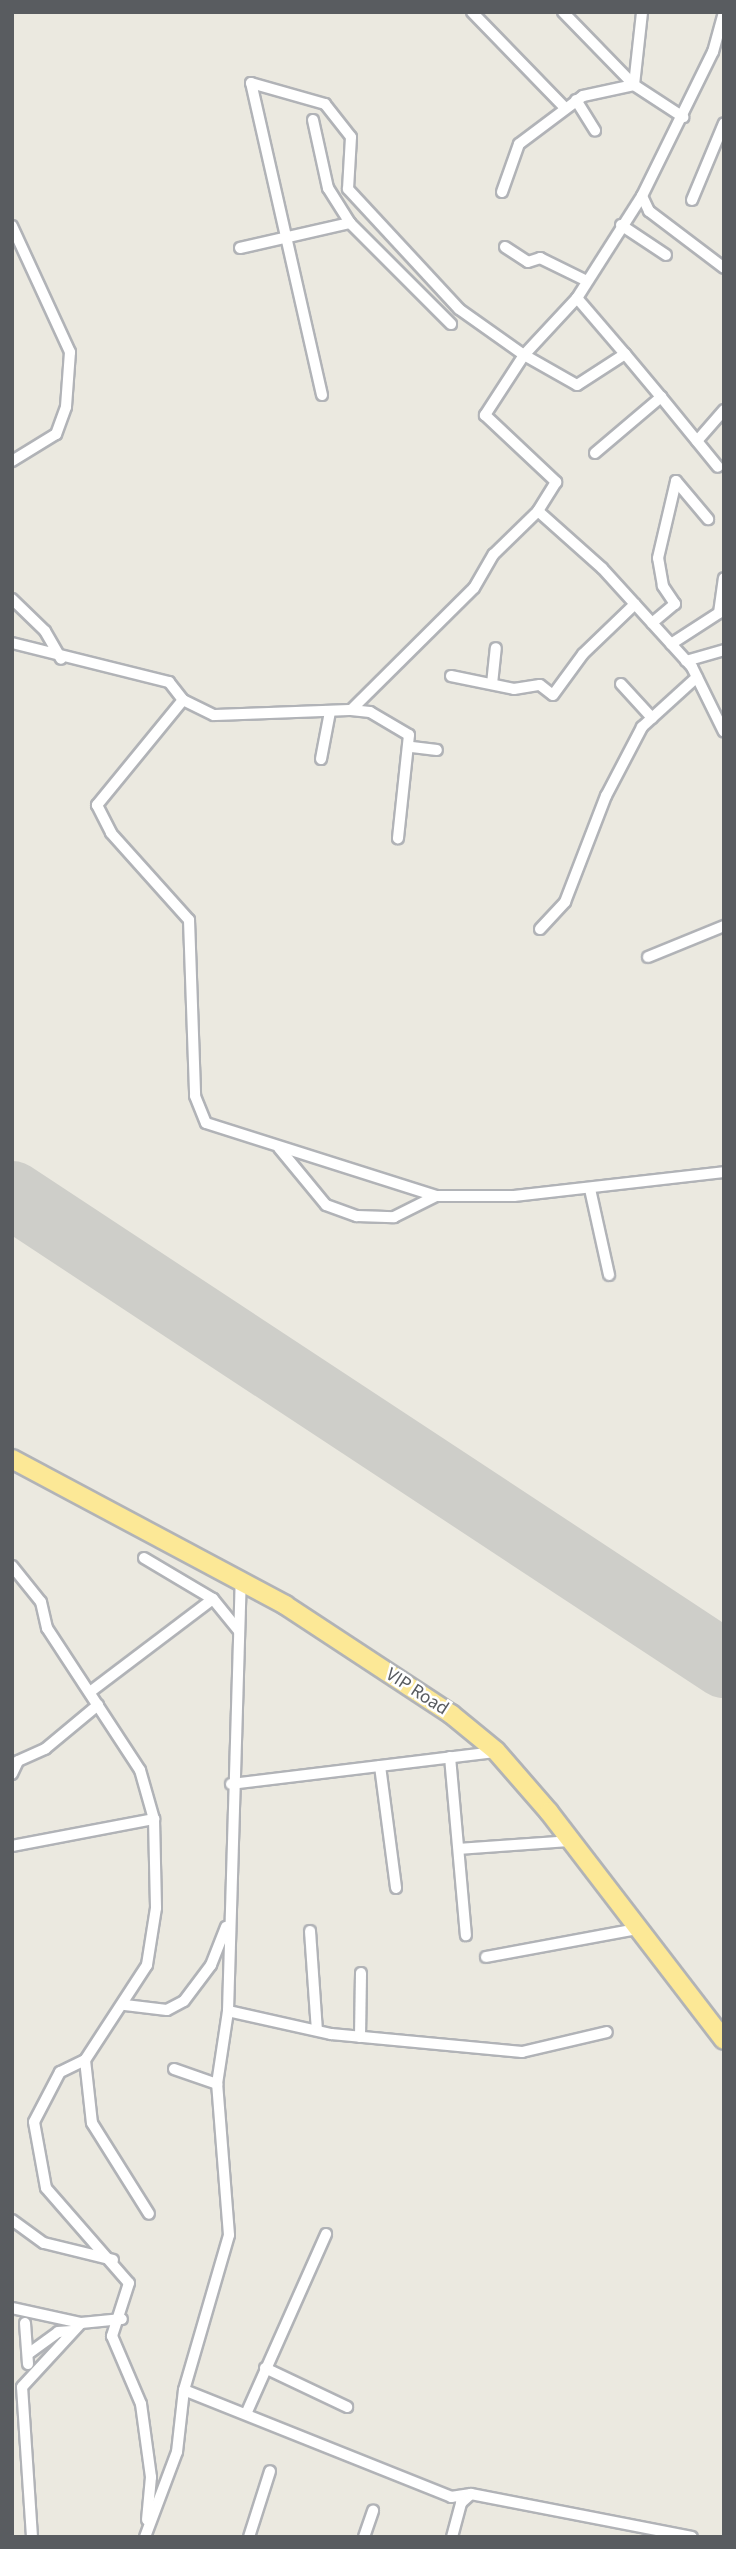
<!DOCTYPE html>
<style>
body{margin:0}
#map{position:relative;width:736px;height:2549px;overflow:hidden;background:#ebe9e0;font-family:"Source Sans 3",sans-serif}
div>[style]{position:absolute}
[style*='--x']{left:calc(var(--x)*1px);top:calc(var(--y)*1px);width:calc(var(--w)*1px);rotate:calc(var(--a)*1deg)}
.runway>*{height:68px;margin:-34px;padding:0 34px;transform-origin:34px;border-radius:34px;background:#cecec9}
.roads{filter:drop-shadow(2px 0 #b1b3b7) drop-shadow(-2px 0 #b1b3b7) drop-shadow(0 2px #b1b3b7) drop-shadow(0 -2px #b1b3b7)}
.minor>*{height:10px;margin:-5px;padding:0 5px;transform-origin:5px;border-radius:5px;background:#fff}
.trunk>*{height:18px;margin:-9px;padding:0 9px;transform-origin:9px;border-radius:9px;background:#fce896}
span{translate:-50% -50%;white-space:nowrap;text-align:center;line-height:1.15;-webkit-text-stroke:5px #fff;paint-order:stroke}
.street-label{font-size:19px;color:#595c60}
.frame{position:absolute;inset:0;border:14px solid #595c60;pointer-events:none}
</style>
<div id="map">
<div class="runway">
<div style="--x:12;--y:1195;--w:853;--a:33.37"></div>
</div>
<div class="roads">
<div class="minor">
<div style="--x:472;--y:12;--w:131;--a:45.9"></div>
<div style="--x:563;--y:12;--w:102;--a:45.8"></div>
<div style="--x:634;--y:85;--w:73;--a:-83.7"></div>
<div style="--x:576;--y:100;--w:36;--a:58"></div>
<div style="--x:313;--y:120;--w:70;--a:77.6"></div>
<div style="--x:328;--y:188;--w:41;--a:57.8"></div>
<div style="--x:350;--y:223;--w:143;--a:45"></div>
<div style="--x:502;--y:192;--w:51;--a:-70.5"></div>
<div style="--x:519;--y:144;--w:80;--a:-36.9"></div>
<div style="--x:583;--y:96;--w:52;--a:-12.2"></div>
<div style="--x:634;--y:85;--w:59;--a:33.1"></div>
<div style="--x:642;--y:196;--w:17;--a:65"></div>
<div style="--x:649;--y:211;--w:94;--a:37.2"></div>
<div style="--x:692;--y:200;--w:83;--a:-67.4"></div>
<div style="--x:621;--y:225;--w:54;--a:33.7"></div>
<div style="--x:12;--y:226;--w:139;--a:65.3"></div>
<div style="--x:70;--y:352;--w:55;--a:94.2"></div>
<div style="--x:66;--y:407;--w:29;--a:110"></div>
<div style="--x:56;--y:434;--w:52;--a:148.5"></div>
<div style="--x:505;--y:247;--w:27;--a:33"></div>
<div style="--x:528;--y:262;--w:13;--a:-18"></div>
<div style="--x:540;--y:258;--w:52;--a:26.1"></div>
<div style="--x:240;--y:248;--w:113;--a:-12.8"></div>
<div style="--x:577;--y:298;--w:74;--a:49.4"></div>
<div style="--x:322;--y:395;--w:320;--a:-102.8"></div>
<div style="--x:251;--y:83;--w:77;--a:15.8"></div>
<div style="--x:325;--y:104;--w:42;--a:51.8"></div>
<div style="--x:351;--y:137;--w:52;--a:93.3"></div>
<div style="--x:348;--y:189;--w:163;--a:47.2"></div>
<div style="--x:459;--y:309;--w:80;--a:35.3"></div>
<div style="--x:524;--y:355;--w:78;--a:-47.1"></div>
<div style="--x:577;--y:298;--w:121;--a:-57.5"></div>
<div style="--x:642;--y:196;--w:161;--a:-63.8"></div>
<div style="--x:713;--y:52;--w:41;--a:-74.6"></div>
<div style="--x:661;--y:397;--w:90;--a:50.8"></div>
<div style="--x:697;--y:441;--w:41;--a:-48.9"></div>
<div style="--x:595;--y:453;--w:87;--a:-40.3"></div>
<div style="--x:661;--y:397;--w:56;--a:-129.9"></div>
<div style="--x:625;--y:354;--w:57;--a:147.1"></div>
<div style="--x:577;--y:385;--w:61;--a:-150.5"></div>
<div style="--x:524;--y:355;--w:72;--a:123"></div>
<div style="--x:485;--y:415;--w:98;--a:43.3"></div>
<div style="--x:556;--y:482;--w:34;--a:122"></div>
<div style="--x:538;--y:511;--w:86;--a:41.7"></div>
<div style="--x:602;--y:568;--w:134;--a:47.7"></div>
<div style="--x:692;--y:667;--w:72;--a:63.8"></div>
<div style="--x:12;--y:599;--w:46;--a:44.1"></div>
<div style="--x:45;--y:631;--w:32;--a:60"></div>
<div style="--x:652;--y:623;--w:30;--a:-40"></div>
<div style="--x:675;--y:604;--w:22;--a:-124"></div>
<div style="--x:663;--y:586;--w:28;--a:-100"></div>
<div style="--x:658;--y:558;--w:79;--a:-76.8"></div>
<div style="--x:676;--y:481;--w:50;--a:49.9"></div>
<div style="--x:12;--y:643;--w:162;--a:14"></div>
<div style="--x:169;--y:682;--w:23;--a:52"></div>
<div style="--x:183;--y:700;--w:136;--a:129.3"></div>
<div style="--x:97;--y:805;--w:31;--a:63"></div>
<div style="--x:111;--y:833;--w:117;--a:48.1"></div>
<div style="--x:189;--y:920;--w:176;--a:88"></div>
<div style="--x:195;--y:1096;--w:29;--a:68"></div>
<div style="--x:206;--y:1123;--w:241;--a:17.6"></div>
<div style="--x:436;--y:1196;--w:78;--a:0"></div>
<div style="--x:514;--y:1196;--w:211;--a:-6.5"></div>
<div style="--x:671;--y:644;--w:57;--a:-32.9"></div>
<div style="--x:719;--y:613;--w:35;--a:-82"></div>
<div style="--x:686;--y:661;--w:40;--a:-16"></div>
<div style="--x:451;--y:676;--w:64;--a:11.7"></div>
<div style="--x:514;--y:689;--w:26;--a:-9"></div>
<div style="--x:540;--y:685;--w:16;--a:38"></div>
<div style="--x:553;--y:695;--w:51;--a:-53.8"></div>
<div style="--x:583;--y:654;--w:72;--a:-43.9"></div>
<div style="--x:492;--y:684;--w:36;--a:-84"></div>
<div style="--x:621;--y:684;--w:46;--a:47.6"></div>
<div style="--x:183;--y:700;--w:34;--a:26"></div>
<div style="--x:214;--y:715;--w:137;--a:-2.1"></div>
<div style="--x:351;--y:710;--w:173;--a:-44.8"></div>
<div style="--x:474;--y:588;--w:39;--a:-60"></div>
<div style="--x:494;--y:554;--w:62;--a:-44.3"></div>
<div style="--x:351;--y:710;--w:19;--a:6"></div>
<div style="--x:370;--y:712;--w:45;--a:30.5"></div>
<div style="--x:409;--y:735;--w:104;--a:96.1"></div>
<div style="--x:412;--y:747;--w:25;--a:7"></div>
<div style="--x:321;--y:759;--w:48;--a:-79.2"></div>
<div style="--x:540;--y:929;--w:37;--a:-47"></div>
<div style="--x:565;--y:902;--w:114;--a:-68.9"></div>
<div style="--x:606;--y:796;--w:78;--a:-62.4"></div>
<div style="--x:642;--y:727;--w:74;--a:-42.3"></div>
<div style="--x:648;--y:957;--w:82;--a:-22.2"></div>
<div style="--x:279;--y:1148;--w:74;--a:50.5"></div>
<div style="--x:326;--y:1205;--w:33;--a:20"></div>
<div style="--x:357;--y:1216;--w:37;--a:2"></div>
<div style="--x:394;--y:1217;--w:47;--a:-26.6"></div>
<div style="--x:590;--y:1189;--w:88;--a:77.5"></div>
<div style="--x:144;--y:1558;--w:80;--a:30.7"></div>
<div style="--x:213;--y:1599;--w:41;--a:50.9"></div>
<div style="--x:12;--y:1566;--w:46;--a:51.1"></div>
<div style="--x:41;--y:1602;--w:27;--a:77"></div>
<div style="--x:47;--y:1628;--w:170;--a:56.8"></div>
<div style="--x:140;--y:1770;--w:51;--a:74.1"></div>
<div style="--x:154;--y:1819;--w:89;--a:88.7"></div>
<div style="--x:156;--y:1908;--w:58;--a:99"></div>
<div style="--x:147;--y:1965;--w:113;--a:123.1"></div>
<div style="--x:85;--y:2060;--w:28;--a:154"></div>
<div style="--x:60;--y:2072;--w:56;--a:117.5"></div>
<div style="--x:34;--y:2122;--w:67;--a:79.7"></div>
<div style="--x:46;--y:2188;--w:126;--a:48.9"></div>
<div style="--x:129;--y:2283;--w:56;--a:107.8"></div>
<div style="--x:112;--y:2336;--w:74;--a:66.9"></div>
<div style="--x:141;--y:2404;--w:74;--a:82.2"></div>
<div style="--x:151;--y:2477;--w:43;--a:95.3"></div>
<div style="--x:90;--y:1692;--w:154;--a:-37.1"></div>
<div style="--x:450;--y:1757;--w:179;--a:84.9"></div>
<div style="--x:380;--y:1766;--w:123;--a:82.5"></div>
<div style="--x:12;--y:1774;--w:14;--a:-65"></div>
<div style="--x:18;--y:1761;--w:30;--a:-24"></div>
<div style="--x:45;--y:1749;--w:69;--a:-39.7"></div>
<div style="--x:231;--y:1784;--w:267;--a:-6.9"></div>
<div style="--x:12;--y:1846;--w:145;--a:-10.8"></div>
<div style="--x:459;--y:1849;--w:112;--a:-4.1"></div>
<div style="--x:310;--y:1931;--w:99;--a:86"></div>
<div style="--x:486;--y:1957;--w:154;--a:-10.5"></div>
<div style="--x:125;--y:2005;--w:42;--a:6.8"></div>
<div style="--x:167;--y:2010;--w:19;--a:-28"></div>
<div style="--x:184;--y:2001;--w:45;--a:-53.1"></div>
<div style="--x:211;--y:1965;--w:41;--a:-68.5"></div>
<div style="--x:228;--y:2011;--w:106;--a:12.6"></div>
<div style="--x:331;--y:2034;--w:192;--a:5.4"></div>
<div style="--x:522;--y:2052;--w:87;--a:-13.2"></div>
<div style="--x:360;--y:2037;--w:64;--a:-89.1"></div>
<div style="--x:85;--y:2060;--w:63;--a:83.7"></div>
<div style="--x:92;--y:2123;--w:107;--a:57.9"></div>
<div style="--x:174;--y:2069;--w:46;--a:19.2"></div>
<div style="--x:12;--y:2220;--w:39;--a:36"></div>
<div style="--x:44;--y:2243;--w:71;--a:13.8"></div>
<div style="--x:12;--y:2308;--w:71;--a:12.3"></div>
<div style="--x:25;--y:2323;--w:41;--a:85.8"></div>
<div style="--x:28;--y:2354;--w:37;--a:-36"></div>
<div style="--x:58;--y:2332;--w:14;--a:-4"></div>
<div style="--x:265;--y:2368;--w:91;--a:25.4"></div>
<div style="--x:184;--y:2390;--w:288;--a:21.8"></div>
<div style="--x:451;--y:2497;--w:20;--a:-9"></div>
<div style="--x:471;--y:2494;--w:225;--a:11"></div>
<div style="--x:246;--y:2414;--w:197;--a:-66"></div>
<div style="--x:32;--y:2537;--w:150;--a:-93.8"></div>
<div style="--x:22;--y:2387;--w:87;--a:-47.3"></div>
<div style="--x:81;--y:2323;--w:41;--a:-5.6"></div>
<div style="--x:145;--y:2537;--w:91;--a:-69.4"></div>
<div style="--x:177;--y:2452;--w:62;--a:-83.6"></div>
<div style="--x:184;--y:2390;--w:161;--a:-73.8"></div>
<div style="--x:229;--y:2235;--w:151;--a:-94.5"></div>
<div style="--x:217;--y:2084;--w:74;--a:-81.4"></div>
<div style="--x:228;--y:2011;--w:427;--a:-88.3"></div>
<div style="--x:249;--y:2537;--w:69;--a:-72.3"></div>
<div style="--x:364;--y:2537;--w:28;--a:-71"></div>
<div style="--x:452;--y:2537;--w:35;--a:-75"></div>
<div style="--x:461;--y:2503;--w:13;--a:-42"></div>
</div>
<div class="trunk">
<div style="--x:12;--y:1459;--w:310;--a:28.1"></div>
<div style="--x:285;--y:1605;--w:199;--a:33.3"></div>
<div style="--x:451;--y:1714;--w:58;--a:39.4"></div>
<div style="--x:496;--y:1751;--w:81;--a:49"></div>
<div style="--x:549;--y:1812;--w:287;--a:52.5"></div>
</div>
</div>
<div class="street-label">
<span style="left:417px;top:1692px;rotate:33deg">VIP Road</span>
</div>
<div class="frame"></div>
</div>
